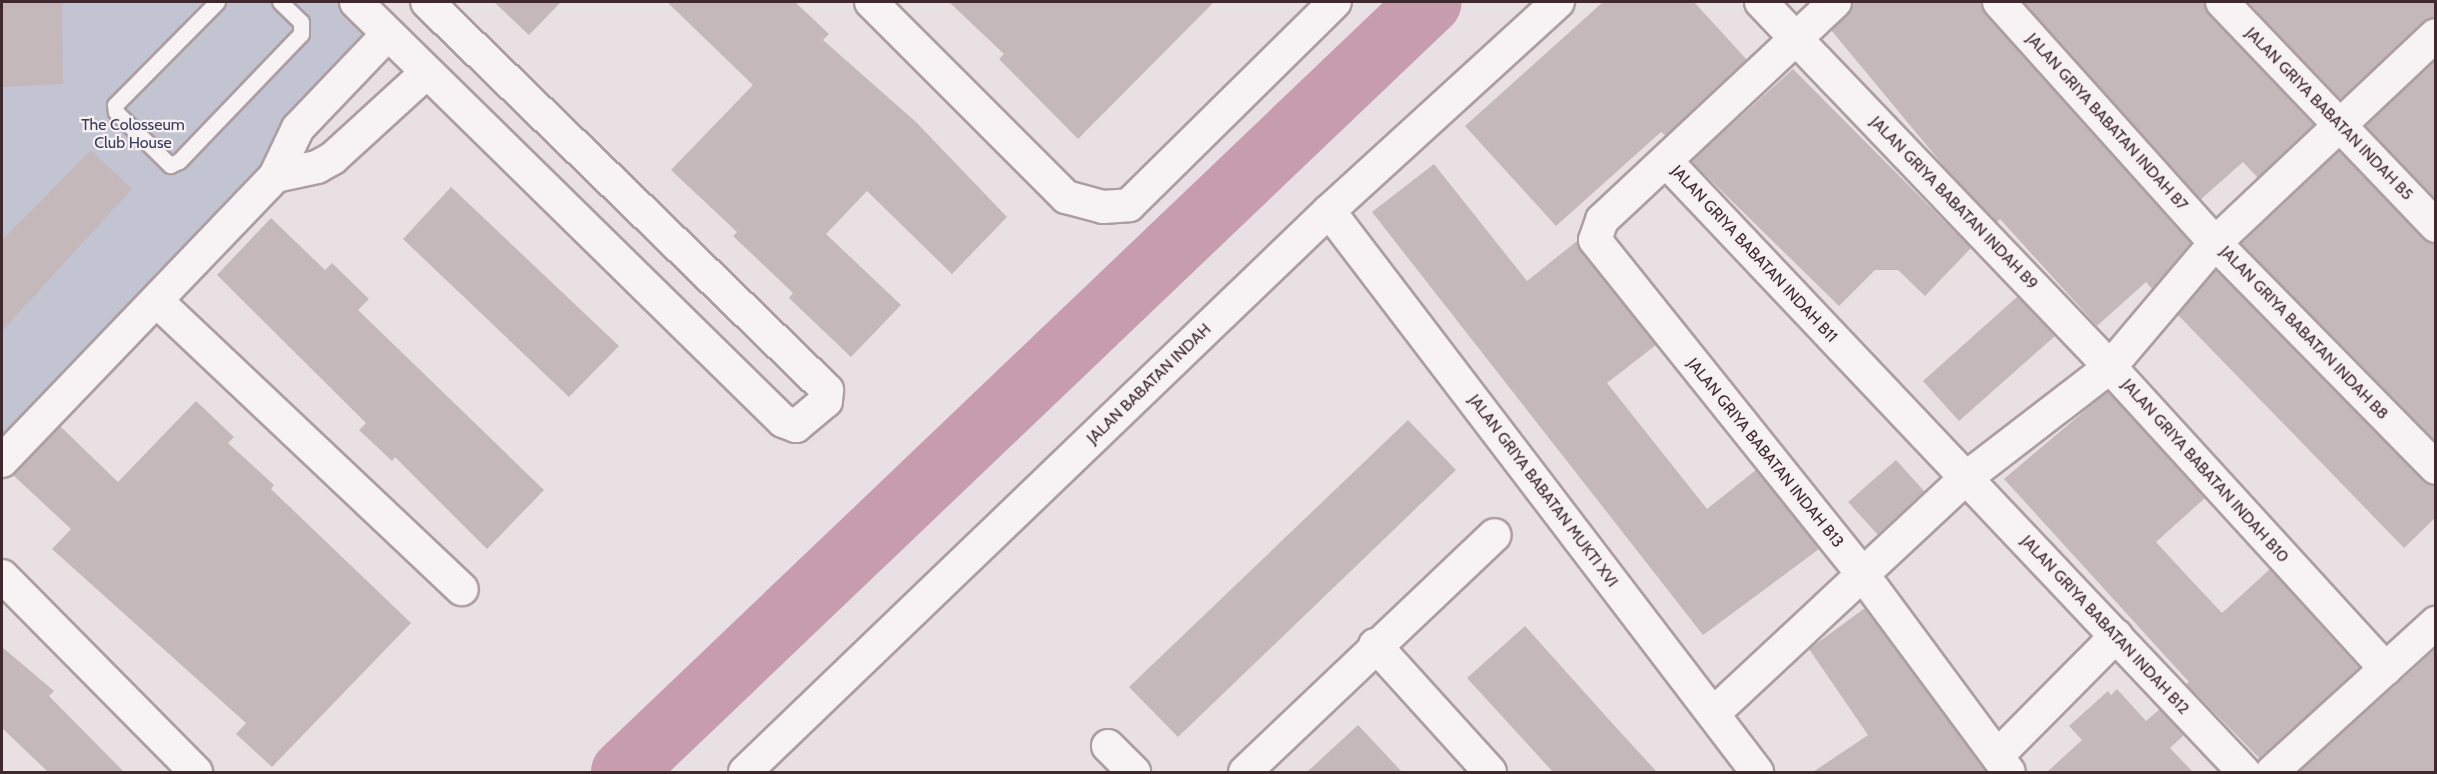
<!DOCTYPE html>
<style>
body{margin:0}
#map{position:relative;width:2437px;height:774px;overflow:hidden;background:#e9e0e3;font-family:Cabin,sans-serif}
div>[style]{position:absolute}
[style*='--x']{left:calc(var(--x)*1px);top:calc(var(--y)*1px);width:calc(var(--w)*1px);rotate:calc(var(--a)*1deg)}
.green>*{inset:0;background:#c2c4d2}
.river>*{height:64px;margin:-32px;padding:0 32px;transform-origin:32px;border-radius:32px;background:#c79cad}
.building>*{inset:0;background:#c5b8bb}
.roads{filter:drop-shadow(2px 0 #ac9ea2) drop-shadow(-2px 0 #ac9ea2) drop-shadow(0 2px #ac9ea2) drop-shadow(0 -2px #ac9ea2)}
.lane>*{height:15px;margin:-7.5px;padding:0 7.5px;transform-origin:7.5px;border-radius:7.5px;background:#f7f3f4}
.street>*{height:32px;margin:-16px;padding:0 16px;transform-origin:16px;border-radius:16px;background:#f7f3f4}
span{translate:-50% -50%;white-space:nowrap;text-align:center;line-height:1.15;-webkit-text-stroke:4.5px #f6f0f2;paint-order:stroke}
.street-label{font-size:16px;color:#3f292f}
.park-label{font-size:16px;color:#373a5b}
.frame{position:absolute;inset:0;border:3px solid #3f292f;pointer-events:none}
</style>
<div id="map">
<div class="green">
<div style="clip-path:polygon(2px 2px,356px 2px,387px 35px,2px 461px)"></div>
</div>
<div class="river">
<div style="--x:623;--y:772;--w:1115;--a:-43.66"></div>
</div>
<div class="building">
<div style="clip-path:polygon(2px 2px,62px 2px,63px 84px,2px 87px)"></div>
<div style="clip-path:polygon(494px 2px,561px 2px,529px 35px)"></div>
<div style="clip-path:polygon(667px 2px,795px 2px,829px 34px,823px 40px,916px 122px,1007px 217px,952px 274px,867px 191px,826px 234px,901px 305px,851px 357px,789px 298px,793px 293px,733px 236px,737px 232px,671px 170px,753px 85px)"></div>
<div style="clip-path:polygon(949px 2px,1214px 2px,1078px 139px,999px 59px,1004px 54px)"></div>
<div style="clip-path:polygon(1603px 2px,1694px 2px,1747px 60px,1666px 136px,1661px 132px,1556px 226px,1465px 126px)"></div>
<div style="clip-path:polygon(1852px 2px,1982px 2px,1986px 14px,2191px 243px,2152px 289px,2146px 282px,2097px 326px,2000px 219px,1997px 222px,1952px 176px,1831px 30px,1848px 15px)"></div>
<div style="clip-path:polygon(2023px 2px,2205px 2px,2209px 14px,2314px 125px,2258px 178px,2243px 162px,2200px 200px)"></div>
<div style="clip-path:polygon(2246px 2px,2436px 2px,2436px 18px,2424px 22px,2341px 100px)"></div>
<div style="clip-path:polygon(2436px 60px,2436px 199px,2365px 126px)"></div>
<div style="clip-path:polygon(1793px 69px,1971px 248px,1925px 296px,1898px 270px,1875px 270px,1839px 306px,1691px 161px)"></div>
<div style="clip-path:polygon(91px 150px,132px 189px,2px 331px,2px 240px)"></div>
<div style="clip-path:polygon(2339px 151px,2423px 238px,2436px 243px,2436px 442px,2241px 244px)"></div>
<div style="clip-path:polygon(1434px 164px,1527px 281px,1577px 241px,1656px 345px,1607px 383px,1707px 509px,1756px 470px,1819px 549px,1703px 635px,1372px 212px)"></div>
<div style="clip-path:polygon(451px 187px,619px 346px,569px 397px,403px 239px)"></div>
<div style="clip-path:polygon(271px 218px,325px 270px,332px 263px,369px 299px,358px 310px,544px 490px,487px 549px,395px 457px,392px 461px,359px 430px,366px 423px,217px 275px)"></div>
<div style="clip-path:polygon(2216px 270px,2423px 481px,2436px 485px,2436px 517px,2404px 548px,2178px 315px)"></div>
<div style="clip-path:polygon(2018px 296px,2055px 336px,1959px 421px,1923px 381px)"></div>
<div style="clip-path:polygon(2108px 391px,2205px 498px,2156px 542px,2191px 580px,2222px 613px,2270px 569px,2360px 668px,2260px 759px,2186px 684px,2189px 682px,2004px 479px)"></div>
<div style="clip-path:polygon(196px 401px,234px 437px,228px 443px,274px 485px,271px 489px,411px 623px,272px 767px,236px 734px,246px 723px,52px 549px,71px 529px,13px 475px,60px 426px,118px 482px)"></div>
<div style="clip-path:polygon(1408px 420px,1456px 470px,1178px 737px,1129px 687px)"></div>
<div style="clip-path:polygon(1896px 460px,1925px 492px,1878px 535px,1848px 502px)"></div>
<div style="clip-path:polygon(1865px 608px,1987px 772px,1813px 772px,1868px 735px,1809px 649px)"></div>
<div style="clip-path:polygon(1525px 626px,1612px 723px,1657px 772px,1553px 772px,1467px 678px)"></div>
<div style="clip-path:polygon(2px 647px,54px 691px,49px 696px,124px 772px,48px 772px,2px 728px)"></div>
<div style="clip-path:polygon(2436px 648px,2436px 772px,2298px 772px,2398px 683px)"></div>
<div style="clip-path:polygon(2117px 689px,2146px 721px,2160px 709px,2184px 735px,2170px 748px,2193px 772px,2047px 772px,2082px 740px,2069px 726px,2108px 691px,2111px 695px)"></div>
<div style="clip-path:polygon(1358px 725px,1402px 772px,1307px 772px)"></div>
</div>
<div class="roads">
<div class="lane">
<div style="--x:217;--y:2;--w:145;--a:134.7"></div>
<div style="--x:115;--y:105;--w:7;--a:82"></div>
<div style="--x:116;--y:112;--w:76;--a:44.5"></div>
<div style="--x:170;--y:165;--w:10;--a:-24"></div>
<div style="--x:179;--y:161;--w:176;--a:-46.2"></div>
<div style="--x:301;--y:34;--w:12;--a:-90"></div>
<div style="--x:301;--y:22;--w:29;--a:-136"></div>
</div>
<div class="street">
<div style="--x:356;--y:2;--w:598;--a:44.46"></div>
<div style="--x:783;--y:421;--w:14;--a:21"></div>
<div style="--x:796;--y:426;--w:39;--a:-40"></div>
<div style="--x:826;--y:401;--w:11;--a:-85"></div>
<div style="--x:827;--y:390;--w:557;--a:-135.87"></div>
<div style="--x:871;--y:2;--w:276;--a:45"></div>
<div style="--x:1066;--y:197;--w:38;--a:15"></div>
<div style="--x:1103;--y:207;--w:26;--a:-4"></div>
<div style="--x:1129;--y:205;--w:289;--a:-44.6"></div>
<div style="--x:1761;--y:2;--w:505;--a:46.28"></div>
<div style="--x:2110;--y:367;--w:409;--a:47.6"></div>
<div style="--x:1835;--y:2;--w:319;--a:136.9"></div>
<div style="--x:1602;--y:220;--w:21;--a:109"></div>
<div style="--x:1595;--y:240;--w:429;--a:51.3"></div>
<div style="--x:1863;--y:575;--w:245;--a:53.5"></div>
<div style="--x:1999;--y:2;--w:324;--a:48.1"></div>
<div style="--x:2215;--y:243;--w:315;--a:45.5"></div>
<div style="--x:2222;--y:2;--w:310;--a:46.3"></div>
<div style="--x:387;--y:35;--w:129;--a:133.7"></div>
<div style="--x:298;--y:128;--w:53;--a:115.6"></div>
<div style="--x:275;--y:176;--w:43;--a:-12.1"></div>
<div style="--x:317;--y:167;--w:18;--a:-29"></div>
<div style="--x:333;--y:158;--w:126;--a:-42.4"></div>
<div style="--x:1666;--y:161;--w:841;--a:46.59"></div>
<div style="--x:1329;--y:211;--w:706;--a:52.66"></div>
<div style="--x:158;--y:302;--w:418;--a:43.4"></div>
<div style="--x:2;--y:461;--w:395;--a:-46.2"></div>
<div style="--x:2;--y:576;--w:276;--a:45.3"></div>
<div style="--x:1375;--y:645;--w:171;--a:47.8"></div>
<div style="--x:1715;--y:712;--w:343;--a:-43"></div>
<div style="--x:1966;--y:478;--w:182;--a:-37.6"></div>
<div style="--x:2110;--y:367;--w:162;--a:-49.7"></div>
<div style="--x:2215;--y:243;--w:303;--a:-43.3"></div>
<div style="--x:1108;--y:746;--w:37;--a:45"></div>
<div style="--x:1998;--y:755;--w:168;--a:-45.2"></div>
<div style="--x:745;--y:772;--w:810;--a:-43.85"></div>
<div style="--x:1329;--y:211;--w:310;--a:-42.4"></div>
<div style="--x:1245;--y:772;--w:344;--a:-43.5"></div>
<div style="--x:2272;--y:772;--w:222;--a:-42.3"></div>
</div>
</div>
<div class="street-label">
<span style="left:2329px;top:114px;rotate:46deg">JALAN GRIYA BABATAN INDAH B5</span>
<span style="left:2107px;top:122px;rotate:48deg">JALAN GRIYA BABATAN INDAH B7</span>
<span style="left:1954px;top:203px;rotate:46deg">JALAN GRIYA BABATAN INDAH B9</span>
<span style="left:1754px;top:254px;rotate:47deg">JALAN GRIYA BABATAN INDAH B11</span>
<span style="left:2304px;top:333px;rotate:46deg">JALAN GRIYA BABATAN INDAH B8</span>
<span style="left:1149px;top:384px;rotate:-44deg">JALAN BABATAN INDAH</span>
<span style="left:1765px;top:453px;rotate:51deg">JALAN GRIYA BABATAN INDAH B13</span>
<span style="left:2205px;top:471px;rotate:48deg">JALAN GRIYA BABATAN INDAH B10</span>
<span style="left:1543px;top:491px;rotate:53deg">JALAN GRIYA BABATAN MUKTI XVI</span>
<span style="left:2105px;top:625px;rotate:47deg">JALAN GRIYA BABATAN INDAH B12</span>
</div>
<div class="park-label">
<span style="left:133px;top:134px">The Colosseum<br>Club House</span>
</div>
<div class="frame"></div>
</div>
